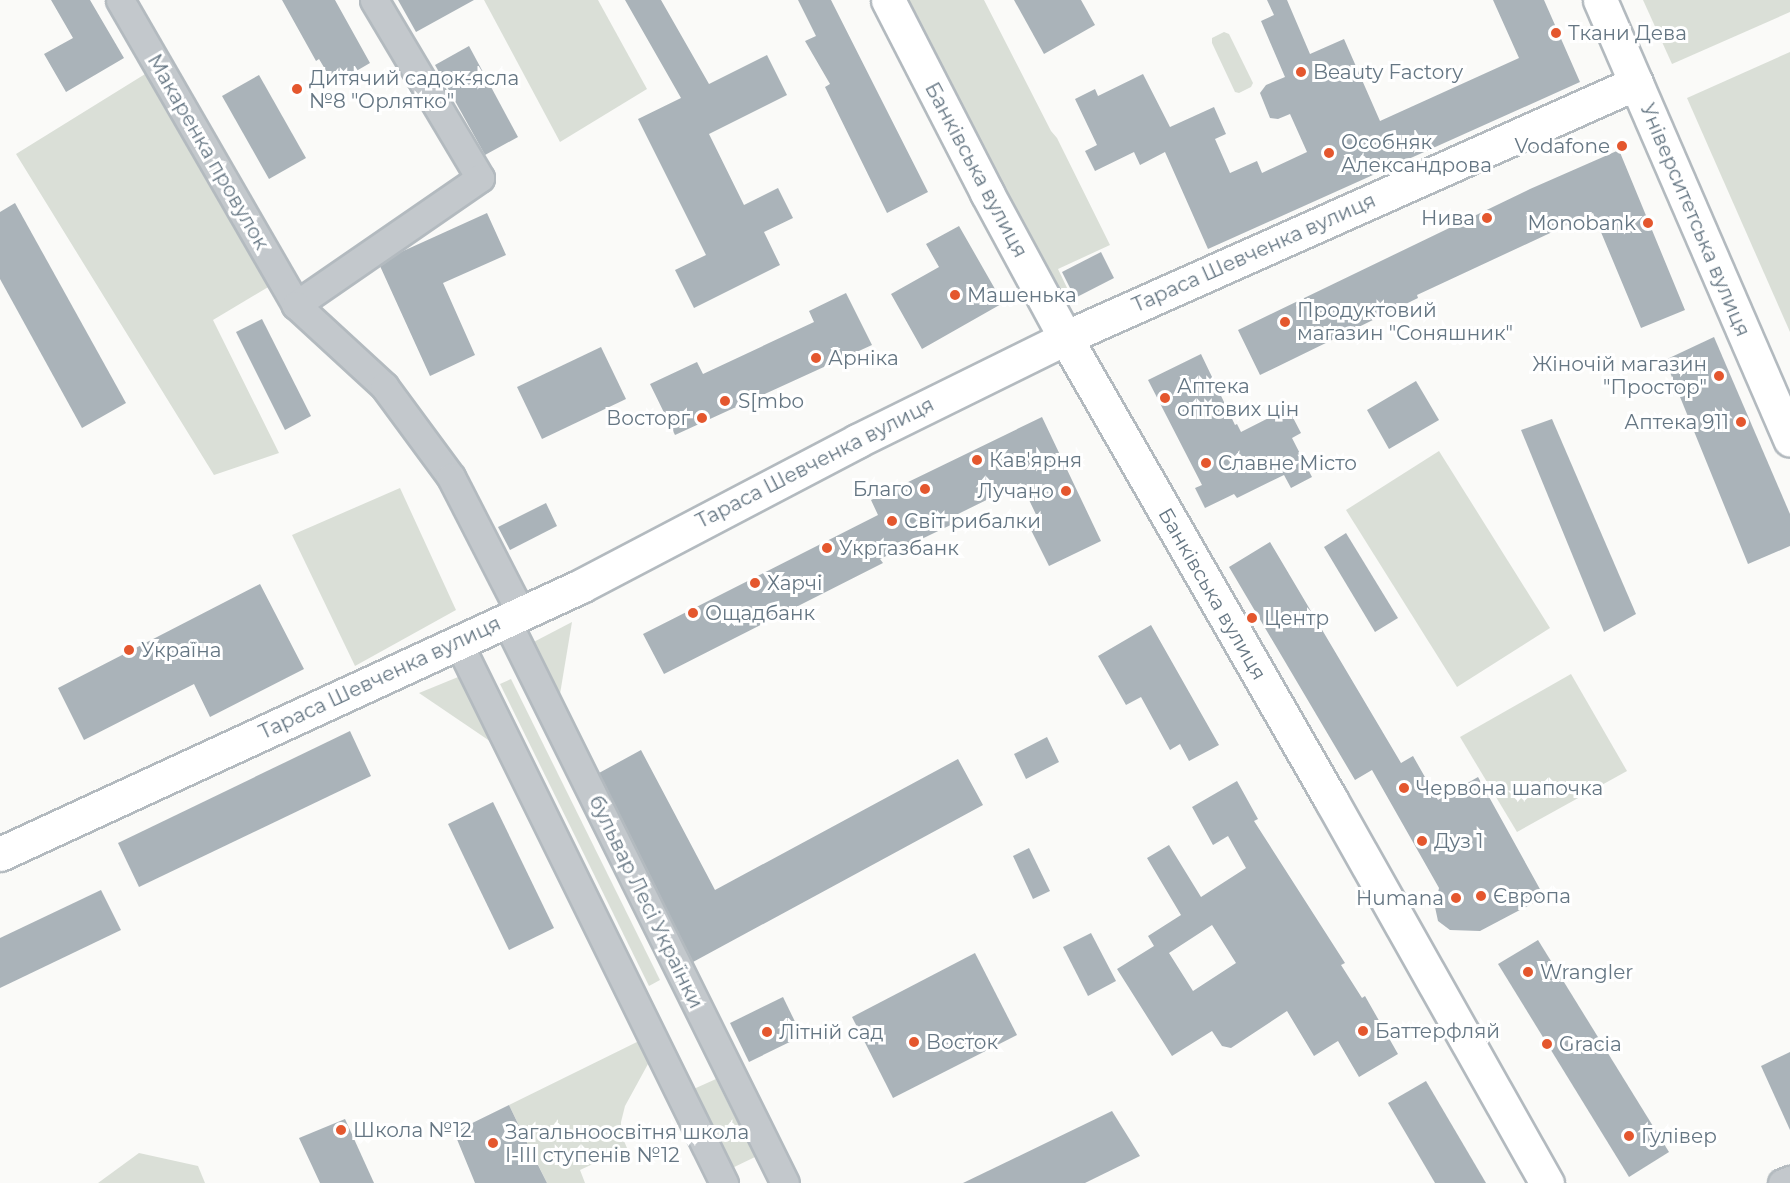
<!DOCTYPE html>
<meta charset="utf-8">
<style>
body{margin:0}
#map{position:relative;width:1790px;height:1183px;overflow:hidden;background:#fafaf8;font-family:Montserrat,sans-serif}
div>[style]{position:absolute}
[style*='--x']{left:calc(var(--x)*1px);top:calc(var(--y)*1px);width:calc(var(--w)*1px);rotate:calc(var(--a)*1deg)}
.green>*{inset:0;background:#dadfd7}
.building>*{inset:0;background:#aab3b9}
.roads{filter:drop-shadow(2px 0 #b3babf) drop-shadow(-2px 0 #b3babf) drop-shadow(0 2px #b3babf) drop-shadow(0 -2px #b3babf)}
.street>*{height:27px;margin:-13.5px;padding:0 13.5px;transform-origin:13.5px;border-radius:13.5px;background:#c3c8cc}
.secondary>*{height:33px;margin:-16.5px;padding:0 16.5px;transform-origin:16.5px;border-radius:16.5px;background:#fff}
.dots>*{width:16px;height:16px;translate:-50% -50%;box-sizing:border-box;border:3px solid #fff;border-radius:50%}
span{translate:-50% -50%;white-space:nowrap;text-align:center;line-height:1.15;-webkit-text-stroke:6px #fff;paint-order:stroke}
.poi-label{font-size:20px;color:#657683}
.left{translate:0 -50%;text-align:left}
.right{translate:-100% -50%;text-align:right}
.street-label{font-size:20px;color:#657683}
</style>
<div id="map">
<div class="green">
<div style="clip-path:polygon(484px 0,598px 0,647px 89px,560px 142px)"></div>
<div style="clip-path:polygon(907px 0,984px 0,1051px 131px,1057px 138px,1110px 245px,1058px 269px,1069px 292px,1056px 300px)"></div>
<div style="clip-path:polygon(1643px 0,1790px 0,1790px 12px,1672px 64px)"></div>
<div style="clip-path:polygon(1224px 32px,1229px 34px,1253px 83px,1251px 87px,1239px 93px,1235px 92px,1212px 43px,1212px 38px)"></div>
<div style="clip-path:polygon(1790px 52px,1790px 332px,1687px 98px)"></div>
<div style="clip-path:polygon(150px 71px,275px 283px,213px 320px,279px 453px,214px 475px,16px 154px)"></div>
<div style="clip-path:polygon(1439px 451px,1550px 628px,1457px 687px,1346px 510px)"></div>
<div style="clip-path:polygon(400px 488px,456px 610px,355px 666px,292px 535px)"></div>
<div style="clip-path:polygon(572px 622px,558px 706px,526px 646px)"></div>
<div style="clip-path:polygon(1571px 674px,1627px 771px,1517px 832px,1460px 737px)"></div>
<div style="clip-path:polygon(463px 675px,503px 750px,419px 693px)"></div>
<div style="clip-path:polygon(511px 679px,660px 980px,649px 986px,500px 684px)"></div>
<div style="clip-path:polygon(641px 1040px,648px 1053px,648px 1064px,625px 1106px,621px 1122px,621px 1134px,627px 1148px,580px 1170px,585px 1183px,547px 1183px,509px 1105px)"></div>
<div style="clip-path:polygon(716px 1079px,755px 1157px,726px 1171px,687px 1092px)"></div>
<div style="clip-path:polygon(139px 1153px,198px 1166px,205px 1183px,98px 1183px)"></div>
</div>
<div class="building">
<div style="clip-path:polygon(51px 0,90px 0,124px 58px,66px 92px,44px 54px,73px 38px)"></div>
<div style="clip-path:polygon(282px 0,335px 0,370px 63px,334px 84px,319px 59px,316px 61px)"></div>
<div style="clip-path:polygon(398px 0,474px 0,416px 32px)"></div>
<div style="clip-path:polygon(625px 0,661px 0,709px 84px,767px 55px,787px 95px,709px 134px,744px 205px,778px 188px,793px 218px,764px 232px,780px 265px,694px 308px,675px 270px,706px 255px,638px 119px,681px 98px)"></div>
<div style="clip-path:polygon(798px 0,831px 0,928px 192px,887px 213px,825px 87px,830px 84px,805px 41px,816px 36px)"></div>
<div style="clip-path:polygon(1014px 0,1081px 0,1095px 25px,1044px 54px)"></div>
<div style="clip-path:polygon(1267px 0,1287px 0,1310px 54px,1344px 39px,1380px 121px,1519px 58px,1493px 0,1544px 0,1580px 82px,1208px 249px,1165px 152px,1140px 165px,1134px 152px,1095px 171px,1085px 151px,1097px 145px,1075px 99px,1095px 89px,1098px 96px,1143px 74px,1170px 127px,1214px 107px,1226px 134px,1215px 139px,1230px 173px,1257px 161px,1262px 173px,1307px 152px,1290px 114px,1278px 119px,1270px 118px,1260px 93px,1266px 85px,1285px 77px,1261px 21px,1274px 15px)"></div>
<div style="clip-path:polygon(469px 46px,518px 137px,485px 155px,435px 65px)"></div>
<div style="clip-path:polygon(259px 75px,306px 158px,269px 179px,222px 96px)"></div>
<div style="clip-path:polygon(1619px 150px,1685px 310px,1641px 328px,1593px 213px,1417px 295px,1418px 298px,1260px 375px,1238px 330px,1530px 189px)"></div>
<div style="clip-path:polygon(15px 203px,126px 403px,82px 428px,0 279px,0 212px)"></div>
<div style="clip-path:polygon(487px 213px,506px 255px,443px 283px,475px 355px,430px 376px,380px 266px,401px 252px)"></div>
<div style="clip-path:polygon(959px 226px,1003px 303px,922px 349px,891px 294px,939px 267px,926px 244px)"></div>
<div style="clip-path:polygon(1101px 252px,1114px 278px,1075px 298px,1062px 272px)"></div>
<div style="clip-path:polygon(846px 293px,872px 345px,675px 435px,650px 384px,697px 362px,703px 374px,814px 322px,809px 311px)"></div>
<div style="clip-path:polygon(262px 319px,311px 416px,285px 430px,236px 332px)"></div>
<div style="clip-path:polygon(1714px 337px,1790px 514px,1790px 546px,1748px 564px,1665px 360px)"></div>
<div style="clip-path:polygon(601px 347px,626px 399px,542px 439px,517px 387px)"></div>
<div style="clip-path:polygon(1201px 354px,1235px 425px,1237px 424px,1241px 432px,1288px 408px,1301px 433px,1292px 438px,1312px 477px,1291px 488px,1284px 475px,1237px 498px,1234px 494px,1205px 508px,1195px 488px,1202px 485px,1148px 380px)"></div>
<div style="clip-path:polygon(1416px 381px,1439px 420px,1389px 449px,1367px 410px)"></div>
<div style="clip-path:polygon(1042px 417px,1101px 541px,1049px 566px,1031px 530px,1041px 525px,1021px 483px,956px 515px,959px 521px,880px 559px,883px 563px,664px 674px,643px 634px,878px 515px,871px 500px)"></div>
<div style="clip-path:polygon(1552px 419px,1636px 614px,1604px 632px,1521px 430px)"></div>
<div style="clip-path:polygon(546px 503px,557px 526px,510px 550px,498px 527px)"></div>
<div style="clip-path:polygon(1346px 533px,1398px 618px,1375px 632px,1324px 547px)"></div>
<div style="clip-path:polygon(1270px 542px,1401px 763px,1413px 756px,1438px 800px,1478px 777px,1541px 891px,1541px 899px,1480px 931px,1450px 930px,1438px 921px,1435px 907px,1439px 888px,1372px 770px,1355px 780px,1229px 567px)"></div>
<div style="clip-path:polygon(260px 584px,304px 669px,210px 717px,194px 684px,84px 740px,58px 688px)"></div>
<div style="clip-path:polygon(1151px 625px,1219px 745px,1189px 761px,1180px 744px,1170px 750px,1141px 697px,1126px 705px,1098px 656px)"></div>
<div style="clip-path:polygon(350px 731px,371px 776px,139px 887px,118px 843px)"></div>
<div style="clip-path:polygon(1047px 737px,1059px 762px,1026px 779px,1014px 754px)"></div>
<div style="clip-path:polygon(641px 750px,715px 890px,958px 759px,983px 805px,693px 962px,599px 773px)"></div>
<div style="clip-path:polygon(evenodd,1237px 781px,1258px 819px,1254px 821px,1345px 963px,1341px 965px,1362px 998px,1365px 996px,1398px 1054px,1359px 1077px,1338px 1041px,1314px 1056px,1287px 1011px,1231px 1048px,1222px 1046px,1212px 1031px,1172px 1056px,1117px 969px,1154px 946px,1148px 936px,1181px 915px,1147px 858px,1169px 845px,1201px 897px,1246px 868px,1228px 836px,1213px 845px,1192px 807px,1237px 781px,1212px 925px,1236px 963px,1193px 991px,1169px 953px,1212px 925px)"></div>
<div style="clip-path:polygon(493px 802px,554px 928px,509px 950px,448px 824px)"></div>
<div style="clip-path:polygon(1029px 848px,1050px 891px,1033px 899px,1013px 856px)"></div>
<div style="clip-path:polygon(101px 890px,121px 930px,0 988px,0 938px)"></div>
<div style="clip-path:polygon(1091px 933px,1116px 981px,1088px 996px,1063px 947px)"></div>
<div style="clip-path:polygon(1538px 940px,1669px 1152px,1629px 1177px,1498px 964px)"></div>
<div style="clip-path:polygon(975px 953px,1017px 1035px,893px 1098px,852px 1017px)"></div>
<div style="clip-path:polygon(783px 997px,802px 1036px,749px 1062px,730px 1023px)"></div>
<div style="clip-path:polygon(1790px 1052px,1790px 1130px,1761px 1066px)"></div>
<div style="clip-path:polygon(1426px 1081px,1486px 1183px,1435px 1183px,1388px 1103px)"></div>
<div style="clip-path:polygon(509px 1105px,533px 1155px,547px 1183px,475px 1183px,454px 1132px)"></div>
<div style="clip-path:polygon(1112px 1111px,1140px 1156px,1085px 1183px,963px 1183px)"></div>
<div style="clip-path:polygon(345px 1119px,374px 1183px,320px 1183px,299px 1138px)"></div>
</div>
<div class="roads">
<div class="street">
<div style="--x:120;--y:0;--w:352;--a:60"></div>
<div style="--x:374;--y:0;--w:207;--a:59.2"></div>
<div style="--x:480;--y:178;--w:224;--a:145.4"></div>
<div style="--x:296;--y:305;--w:120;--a:42.6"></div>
<div style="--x:384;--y:386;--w:113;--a:53.6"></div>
<div style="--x:451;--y:477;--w:153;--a:62.8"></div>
<div style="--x:506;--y:620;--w:628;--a:63.64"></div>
<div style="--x:458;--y:642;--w:603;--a:63.82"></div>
<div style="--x:1782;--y:1183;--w:9;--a:-21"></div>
</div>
<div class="secondary">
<div style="--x:888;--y:0;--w:217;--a:62.8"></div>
<div style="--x:987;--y:193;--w:164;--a:61.6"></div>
<div style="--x:1065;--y:337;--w:534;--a:60.12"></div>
<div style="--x:1331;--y:800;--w:440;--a:60.6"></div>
<div style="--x:1600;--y:0;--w:479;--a:66.6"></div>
<div style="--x:0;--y:854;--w:640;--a:-24.76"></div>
<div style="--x:581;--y:586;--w:312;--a:-27.7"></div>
<div style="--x:857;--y:441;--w:237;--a:-26.3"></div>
<div style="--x:1069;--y:336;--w:621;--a:-24.05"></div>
</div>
</div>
<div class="dots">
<div style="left:1556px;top:33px;background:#e4572e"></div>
<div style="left:1301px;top:72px;background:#e4572e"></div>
<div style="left:297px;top:89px;background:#e4572e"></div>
<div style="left:1622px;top:146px;background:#e4572e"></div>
<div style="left:1329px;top:153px;background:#e4572e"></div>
<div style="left:1487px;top:218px;background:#e4572e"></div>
<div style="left:1648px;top:223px;background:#e4572e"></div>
<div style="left:955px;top:295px;background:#e4572e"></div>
<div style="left:1285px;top:322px;background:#e4572e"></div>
<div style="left:816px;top:358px;background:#e4572e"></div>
<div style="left:1719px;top:376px;background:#e4572e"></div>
<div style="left:1165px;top:398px;background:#e4572e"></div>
<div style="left:725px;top:401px;background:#e4572e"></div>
<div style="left:702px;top:418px;background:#e4572e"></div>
<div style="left:1741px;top:422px;background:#e4572e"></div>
<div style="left:977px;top:460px;background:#e4572e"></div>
<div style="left:1206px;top:463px;background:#e4572e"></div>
<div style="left:925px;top:489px;background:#e4572e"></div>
<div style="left:1066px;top:491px;background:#e4572e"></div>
<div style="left:892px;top:521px;background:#e4572e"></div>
<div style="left:827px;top:548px;background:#e4572e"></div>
<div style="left:755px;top:583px;background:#e4572e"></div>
<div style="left:693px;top:613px;background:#e4572e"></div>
<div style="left:1252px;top:618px;background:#e4572e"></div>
<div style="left:129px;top:650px;background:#e4572e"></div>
<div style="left:1404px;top:788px;background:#e4572e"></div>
<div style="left:1422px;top:841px;background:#e4572e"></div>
<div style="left:1481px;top:896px;background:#e4572e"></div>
<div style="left:1456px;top:898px;background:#e4572e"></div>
<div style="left:1528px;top:972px;background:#e4572e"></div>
<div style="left:1363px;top:1031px;background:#e4572e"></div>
<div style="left:767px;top:1032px;background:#e4572e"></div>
<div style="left:914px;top:1042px;background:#e4572e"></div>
<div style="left:1547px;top:1044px;background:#e4572e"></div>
<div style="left:341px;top:1130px;background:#e4572e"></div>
<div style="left:1629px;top:1136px;background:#e4572e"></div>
<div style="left:493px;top:1143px;background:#e4572e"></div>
</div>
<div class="poi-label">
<span class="left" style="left:1568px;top:33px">Ткани Дева</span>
<span class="left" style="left:1313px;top:72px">Beauty Factory</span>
<span class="left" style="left:309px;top:90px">Дитячий садок-ясла<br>№8 "Орлятко"</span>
<span class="left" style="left:1341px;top:154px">Особняк<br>Александрова</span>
<span class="right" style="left:1610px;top:146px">Vodafone</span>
<span class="right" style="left:1475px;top:218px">Нива</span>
<span class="right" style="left:1636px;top:223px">Monobank</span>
<span class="left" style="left:967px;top:295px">Машенька</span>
<span class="left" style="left:1297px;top:322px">Продуктовий<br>магазин "Соняшник"</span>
<span class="left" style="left:828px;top:358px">Арніка</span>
<span class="right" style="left:1707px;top:376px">Жіночій магазин<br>"Простор"</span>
<span class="left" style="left:1177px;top:398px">Аптека<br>оптових цін</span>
<span class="left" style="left:738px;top:401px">S[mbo</span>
<span class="right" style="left:690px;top:418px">Восторг</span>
<span class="right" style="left:1729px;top:422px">Аптека 911</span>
<span class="left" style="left:989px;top:460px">Кав'ярня</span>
<span class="left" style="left:1218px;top:463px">Славне Місто</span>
<span class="right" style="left:913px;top:489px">Благо</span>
<span class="right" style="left:1054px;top:491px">Лучано</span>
<span class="left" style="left:904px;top:521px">Світ рибалки</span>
<span class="left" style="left:839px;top:548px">Укргазбанк</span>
<span class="left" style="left:767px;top:583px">Харчі</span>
<span class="left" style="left:705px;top:613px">Ощадбанк</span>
<span class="left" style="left:1264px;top:618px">Центр</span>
<span class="left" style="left:141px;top:650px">Україна</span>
<span class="left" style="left:1416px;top:788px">Червона шапочка</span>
<span class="left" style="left:1434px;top:841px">Дуз 1</span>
<span class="left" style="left:1493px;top:896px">Європа</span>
<span class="right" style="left:1444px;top:898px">Humana</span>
<span class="left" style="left:1540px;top:972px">Wrangler</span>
<span class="left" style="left:1375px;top:1031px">Баттерфляй</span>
<span class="left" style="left:779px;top:1032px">Літній сад</span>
<span class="left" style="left:926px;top:1042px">Восток</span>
<span class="left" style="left:1559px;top:1044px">Gracia</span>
<span class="left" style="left:353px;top:1130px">Школа №12</span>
<span class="left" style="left:505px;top:1144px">Загальноосвітня школа<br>І-ІІІ ступенів №12</span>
<span class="left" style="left:1641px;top:1136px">Гулівер</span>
</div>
<div class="street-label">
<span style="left:208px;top:152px;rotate:60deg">Макаренка провулок</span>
<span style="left:976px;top:170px;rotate:62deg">Банківська вулиця</span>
<span style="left:1695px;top:220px;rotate:67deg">Університетська вулиця</span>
<span style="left:1254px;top:253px;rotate:-24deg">Тараса Шевченка вулиця</span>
<span style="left:815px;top:463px;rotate:-27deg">Тараса Шевченка вулиця</span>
<span style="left:1212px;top:594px;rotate:60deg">Банківська вулиця</span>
<span style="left:380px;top:678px;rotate:-25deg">Тараса Шевченка вулиця</span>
<span style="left:646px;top:902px;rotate:64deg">бульвар Лесі Українки</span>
</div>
</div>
